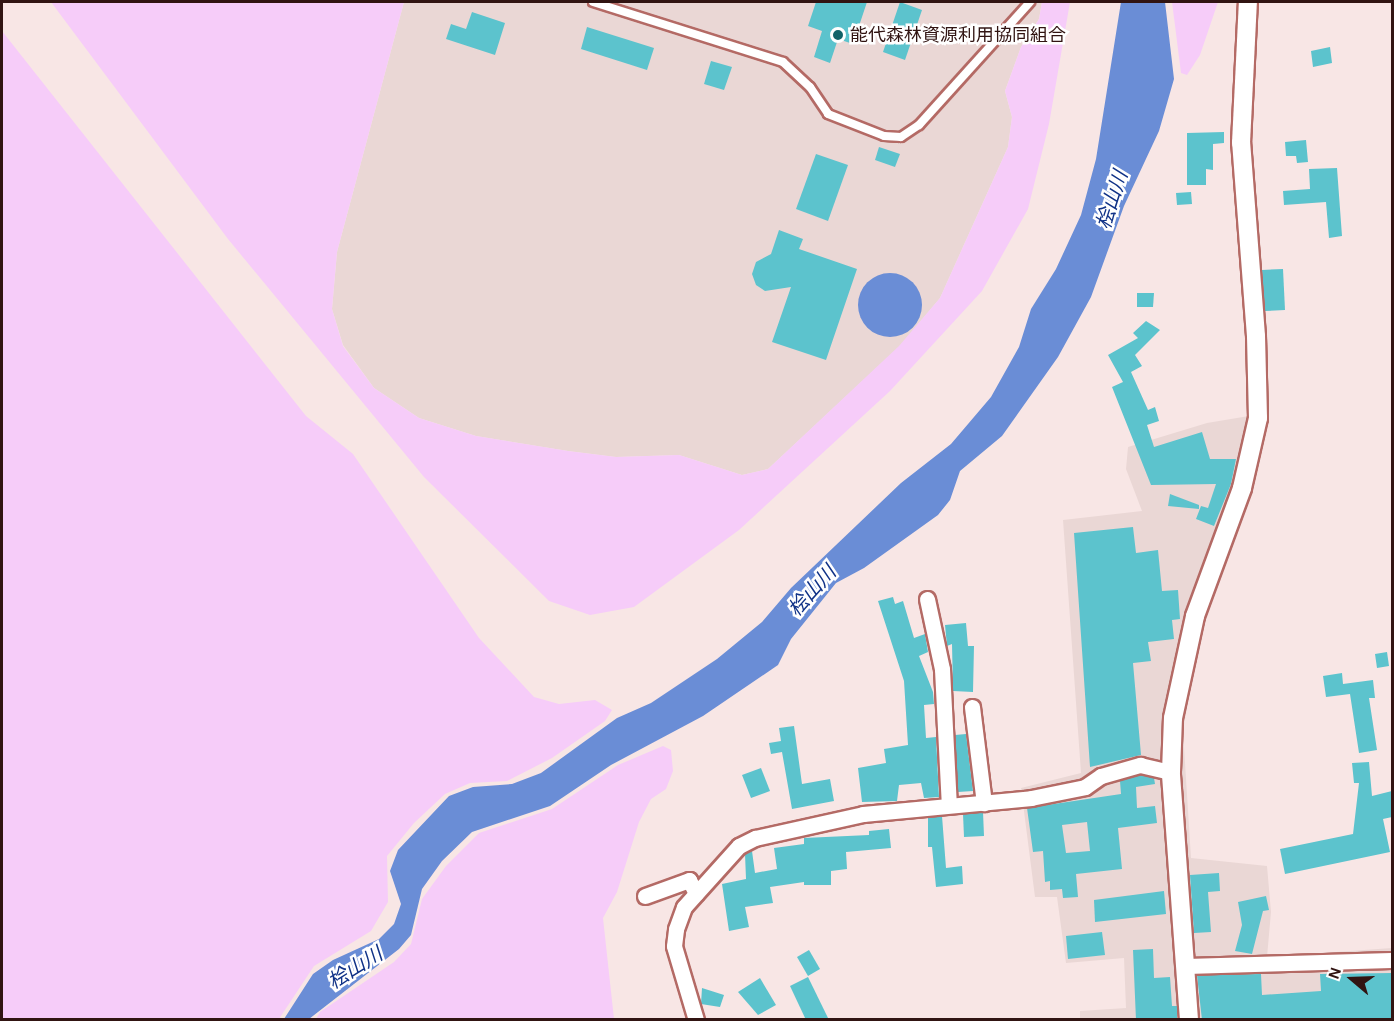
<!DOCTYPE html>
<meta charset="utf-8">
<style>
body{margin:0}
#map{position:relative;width:1394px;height:1021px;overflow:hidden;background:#f8e6e5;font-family:Karla,"Noto Sans JP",sans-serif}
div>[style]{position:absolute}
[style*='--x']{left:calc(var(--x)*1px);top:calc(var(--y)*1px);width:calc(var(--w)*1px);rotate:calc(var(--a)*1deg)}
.built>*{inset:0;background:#ead7d5}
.green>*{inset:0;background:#f6ccf9}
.water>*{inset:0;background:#6a8dd6}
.round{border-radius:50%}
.building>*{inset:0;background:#5cc3cd}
.roads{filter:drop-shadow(2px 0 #b46a65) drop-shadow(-2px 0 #b46a65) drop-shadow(0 2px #b46a65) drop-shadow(0 -2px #b46a65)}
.service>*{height:8px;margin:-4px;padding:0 4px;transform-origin:4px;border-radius:4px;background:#fff}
.minor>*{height:15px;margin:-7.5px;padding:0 7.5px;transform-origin:7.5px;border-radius:7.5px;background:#fff}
.tertiary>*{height:18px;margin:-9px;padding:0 9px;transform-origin:9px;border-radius:9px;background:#fff}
.dots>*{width:16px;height:16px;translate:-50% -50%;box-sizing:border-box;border:3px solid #fff;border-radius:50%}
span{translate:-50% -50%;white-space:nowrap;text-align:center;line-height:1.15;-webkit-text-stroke:5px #fff;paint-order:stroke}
.poi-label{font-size:18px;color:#311412}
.left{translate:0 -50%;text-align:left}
.water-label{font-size:20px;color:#103287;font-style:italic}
.frame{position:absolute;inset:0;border:3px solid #311412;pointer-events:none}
.north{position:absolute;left:1322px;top:949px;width:60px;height:60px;-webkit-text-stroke:4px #fff;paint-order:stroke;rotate:289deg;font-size:16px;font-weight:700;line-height:24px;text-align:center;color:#311412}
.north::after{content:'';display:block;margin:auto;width:21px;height:27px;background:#311412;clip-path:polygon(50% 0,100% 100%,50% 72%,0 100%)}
</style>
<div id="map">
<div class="built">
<div style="clip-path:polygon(404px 2px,1042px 2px,1039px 19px,1021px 47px,1005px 91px,1012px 117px,1008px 147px,940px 298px,900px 346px,768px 469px,742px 475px,679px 455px,616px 457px,568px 451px,476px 436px,419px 418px,374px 388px,343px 345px,332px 309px,337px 252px)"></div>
<div style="clip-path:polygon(1267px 413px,1249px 502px,1198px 640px,1183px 731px,1191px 858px,1267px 866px,1271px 912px,1267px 957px,1392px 948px,1392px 1019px,1080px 1019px,1080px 1011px,1126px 1008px,1124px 958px,1066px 963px,1057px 897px,1035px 897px,1021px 788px,1081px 773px,1063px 520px,1142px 511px,1126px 469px,1128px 447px,1207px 423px)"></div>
</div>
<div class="green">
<div style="clip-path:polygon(51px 2px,404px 2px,337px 252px,332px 309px,343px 346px,374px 388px,419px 418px,476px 436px,568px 451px,616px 457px,679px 455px,742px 475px,768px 469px,899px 346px,940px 298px,1008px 147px,1012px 117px,1005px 91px,1021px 47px,1039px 19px,1042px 2px,1070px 2px,1049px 124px,1028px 209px,982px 291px,890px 391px,739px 530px,634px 607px,590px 615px,549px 601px,424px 477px,228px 239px)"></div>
<div style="clip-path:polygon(1172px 2px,1218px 2px,1200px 55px,1187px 75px,1181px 73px)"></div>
<div style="clip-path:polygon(2px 31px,306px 416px,353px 454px,479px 638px,534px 697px,559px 704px,595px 700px,612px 710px,605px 721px,552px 758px,507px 781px,470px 783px,445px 794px,414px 823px,387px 856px,388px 902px,371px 931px,314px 966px,279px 1019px,2px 1019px)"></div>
<div style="clip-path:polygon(663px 746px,671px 750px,673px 771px,666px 789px,651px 799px,639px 822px,617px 892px,603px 918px,614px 1019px,316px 1019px,320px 1012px,394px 962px,411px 944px,422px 899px,446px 866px,479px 833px,552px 809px,618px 765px)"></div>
</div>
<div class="water">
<div style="clip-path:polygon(1121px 2px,1165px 2px,1174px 79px,1159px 131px,1124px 206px,1091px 297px,1058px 357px,1002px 436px,960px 471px,950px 500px,938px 515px,864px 568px,836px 583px,791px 639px,778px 665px,703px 716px,611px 765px,550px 806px,472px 832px,442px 861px,422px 889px,411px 935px,399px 949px,309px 1019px,284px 1019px,313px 974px,333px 960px,379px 939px,394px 924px,401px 904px,390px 871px,398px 850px,449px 796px,473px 787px,512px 784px,541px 773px,617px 718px,651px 703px,717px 659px,762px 622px,791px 588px,901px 483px,951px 444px,991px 397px,1019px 347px,1031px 309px,1056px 269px,1081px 215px,1096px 159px)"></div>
<div class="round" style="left:858px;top:273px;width:64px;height:64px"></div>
</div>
<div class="building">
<div style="clip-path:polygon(816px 2px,867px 2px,853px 44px,838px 39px,830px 63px,814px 57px,822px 31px,808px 26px)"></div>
<div style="clip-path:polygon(900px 2px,922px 10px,905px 60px,883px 52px)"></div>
<div style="clip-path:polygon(472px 12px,505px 23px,495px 55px,446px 39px,451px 24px,466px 29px)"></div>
<div style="clip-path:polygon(587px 27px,654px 48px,647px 70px,581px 49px)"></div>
<div style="clip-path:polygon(1330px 47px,1332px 63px,1313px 67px,1311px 51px)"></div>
<div style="clip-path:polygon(711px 61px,732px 67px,724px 90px,704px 84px)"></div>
<div style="clip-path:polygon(1224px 132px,1224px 143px,1213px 144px,1213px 170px,1206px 169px,1206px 185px,1187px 185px,1187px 133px)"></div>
<div style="clip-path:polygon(1306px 140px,1308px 162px,1297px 163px,1296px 156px,1286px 156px,1285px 142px)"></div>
<div style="clip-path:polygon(879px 147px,900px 154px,895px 167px,875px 160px)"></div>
<div style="clip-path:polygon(816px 154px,848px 165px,828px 221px,796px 209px)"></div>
<div style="clip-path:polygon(1337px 168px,1342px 236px,1329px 238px,1326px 202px,1284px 205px,1283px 191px,1310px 189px,1309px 169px)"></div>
<div style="clip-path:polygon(1191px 192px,1192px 204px,1177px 205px,1176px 193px)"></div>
<div style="clip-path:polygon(779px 230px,803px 239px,799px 249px,857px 269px,826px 360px,772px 342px,791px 287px,765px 291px,756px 285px,752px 274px,756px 262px,771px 254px)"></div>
<div style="clip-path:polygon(1283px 269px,1285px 310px,1265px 311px,1262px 270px)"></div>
<div style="clip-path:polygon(1137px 293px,1154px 293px,1153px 307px,1137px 307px)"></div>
<div style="clip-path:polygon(1146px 321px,1160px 330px,1135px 355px,1142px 366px,1131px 372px,1148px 410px,1155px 407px,1159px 421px,1147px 425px,1154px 447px,1202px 432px,1210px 459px,1236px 459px,1231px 484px,1214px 526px,1196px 519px,1201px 506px,1208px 508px,1216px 484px,1151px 485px,1112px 387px,1123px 382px,1108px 355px,1138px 338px,1133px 333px)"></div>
<div style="clip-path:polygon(1170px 494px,1199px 505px,1199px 509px,1168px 506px)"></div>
<div style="clip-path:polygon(1133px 527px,1136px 553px,1158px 550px,1162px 591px,1178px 590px,1180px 619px,1172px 620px,1174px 639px,1148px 642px,1151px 661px,1133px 663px,1141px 755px,1090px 767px,1074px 533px)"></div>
<div style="clip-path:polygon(893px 597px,895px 604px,903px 601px,914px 638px,925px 634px,928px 652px,919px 656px,933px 692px,934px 704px,924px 705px,926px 738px,936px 737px,939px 797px,924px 798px,921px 783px,899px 785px,897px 801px,862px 802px,858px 768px,886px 763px,884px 749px,908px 745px,904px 681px,878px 601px)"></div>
<div style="clip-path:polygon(966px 623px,968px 646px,974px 646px,973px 692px,953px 691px,952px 644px,947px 646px,945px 625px)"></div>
<div style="clip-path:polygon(1387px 652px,1389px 666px,1377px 668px,1375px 654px)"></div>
<div style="clip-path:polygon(1342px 673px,1343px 684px,1373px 680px,1375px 698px,1369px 698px,1377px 750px,1359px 753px,1350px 694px,1326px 697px,1323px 676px)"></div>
<div style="clip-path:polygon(794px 726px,802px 784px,830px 779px,834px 801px,792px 809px,782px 752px,771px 754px,769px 743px,781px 741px,779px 728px)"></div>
<div style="clip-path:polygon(966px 734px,973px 791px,958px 792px,955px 735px)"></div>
<div style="clip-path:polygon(1369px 762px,1372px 796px,1392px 791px,1392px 817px,1383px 819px,1390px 852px,1285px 874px,1280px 849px,1353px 834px,1359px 783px,1354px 783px,1352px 763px)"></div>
<div style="clip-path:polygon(761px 768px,770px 791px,751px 798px,742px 775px)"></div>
<div style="clip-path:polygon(evenodd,1140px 775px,1154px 778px,1155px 784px,1136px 787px,1137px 808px,1155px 806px,1157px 823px,1118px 828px,1122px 869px,1076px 874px,1078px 897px,1063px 898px,1062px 889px,1050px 890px,1050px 881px,1045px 882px,1043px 851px,1033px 852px,1027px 808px,1121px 794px,1120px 781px,1140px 775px,1087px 822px,1090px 851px,1066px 853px,1062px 825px,1087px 822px)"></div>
<div style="clip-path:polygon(983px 812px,984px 836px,964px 837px,963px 814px)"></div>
<div style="clip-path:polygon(942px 816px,946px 868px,962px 866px,963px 884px,936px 887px,932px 847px,928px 847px,928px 818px)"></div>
<div style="clip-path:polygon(889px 829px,891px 848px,846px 852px,847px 869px,831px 871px,831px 885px,804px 885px,804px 882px,770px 887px,773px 903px,745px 907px,749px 927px,729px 931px,722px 884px,746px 879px,745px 854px,752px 851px,755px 873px,777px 869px,774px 848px,804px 844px,804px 838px,869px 835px,869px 831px)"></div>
<div style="clip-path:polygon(1219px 873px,1220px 891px,1208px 892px,1211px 932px,1194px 933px,1190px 875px)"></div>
<div style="clip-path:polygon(1164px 891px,1166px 914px,1095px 922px,1094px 900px)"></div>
<div style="clip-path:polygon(1266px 896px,1269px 910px,1263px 911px,1252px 954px,1235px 951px,1242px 925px,1238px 902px)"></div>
<div style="clip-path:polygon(1102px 932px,1105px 955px,1068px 959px,1066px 936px)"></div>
<div style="clip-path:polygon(1153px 949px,1154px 978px,1170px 977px,1172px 1006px,1177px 1006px,1177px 1020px,1136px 1020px,1133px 950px)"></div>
<div style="clip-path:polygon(809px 950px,820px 969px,808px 976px,797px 957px)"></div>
<div style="clip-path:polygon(1392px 973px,1392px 1020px,1202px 1020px,1197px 975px,1261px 974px,1262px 995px,1321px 991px,1320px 974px)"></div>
<div style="clip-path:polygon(808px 977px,829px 1020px,806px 1020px,790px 986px)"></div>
<div style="clip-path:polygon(760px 978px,776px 1005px,758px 1015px,738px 992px)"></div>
<div style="clip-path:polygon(702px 988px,724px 995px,720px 1007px,701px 1004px)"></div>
</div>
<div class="roads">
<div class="service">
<div style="--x:593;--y:2;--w:199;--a:17.5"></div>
<div style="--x:783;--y:62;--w:37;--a:43"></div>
<div style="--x:810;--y:87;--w:32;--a:56"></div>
<div style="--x:828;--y:114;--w:60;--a:21.4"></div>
<div style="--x:884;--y:136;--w:17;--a:3"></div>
<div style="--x:901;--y:137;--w:22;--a:-34"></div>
<div style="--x:919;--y:125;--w:166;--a:-47.9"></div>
</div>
<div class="minor">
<div style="--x:927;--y:599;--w:72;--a:77.9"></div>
<div style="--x:942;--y:669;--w:136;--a:87.1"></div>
<div style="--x:972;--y:707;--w:97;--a:82.9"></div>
<div style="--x:645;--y:896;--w:47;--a:-20"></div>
<div style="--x:689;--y:880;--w:15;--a:62"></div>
<div style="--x:1185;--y:966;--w:207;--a:-1.7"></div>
<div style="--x:696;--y:1020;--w:77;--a:-106.6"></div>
<div style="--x:674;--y:946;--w:17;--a:-83"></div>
<div style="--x:676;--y:929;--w:23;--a:-70"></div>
<div style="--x:684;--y:907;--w:82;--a:-48"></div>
<div style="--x:739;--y:846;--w:18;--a:-27"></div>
<div style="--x:755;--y:838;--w:111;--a:-12.5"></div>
<div style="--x:863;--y:814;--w:169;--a:-5.4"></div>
<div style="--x:1031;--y:798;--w:55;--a:-11.5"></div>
<div style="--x:1085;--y:787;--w:19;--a:-35"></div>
<div style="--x:1101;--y:776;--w:41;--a:-15.8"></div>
<div style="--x:1140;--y:765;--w:32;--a:13"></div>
</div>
<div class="tertiary">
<div style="--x:1189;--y:1020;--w:249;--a:-94.2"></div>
<div style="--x:1171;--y:772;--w:54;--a:-87.9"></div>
<div style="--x:1173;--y:718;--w:104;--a:-77.8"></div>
<div style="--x:1195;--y:616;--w:136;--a:-69.8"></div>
<div style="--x:1242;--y:488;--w:72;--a:-77.1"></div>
<div style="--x:1258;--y:418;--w:82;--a:-91.4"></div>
<div style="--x:1256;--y:336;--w:194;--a:-94.4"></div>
<div style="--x:1241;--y:143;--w:141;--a:-87.2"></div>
</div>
</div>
<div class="dots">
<div style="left:838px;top:35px;background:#126268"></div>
</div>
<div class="poi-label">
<span class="left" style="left:850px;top:35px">能代森林資源利用協同組合</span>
</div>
<div class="water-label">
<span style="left:1112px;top:200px;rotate:-72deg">桧山川</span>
<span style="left:812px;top:591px;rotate:-48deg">桧山川</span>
<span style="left:355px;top:968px;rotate:-32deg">桧山川</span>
</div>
<div class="frame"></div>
<div class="north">N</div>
</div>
